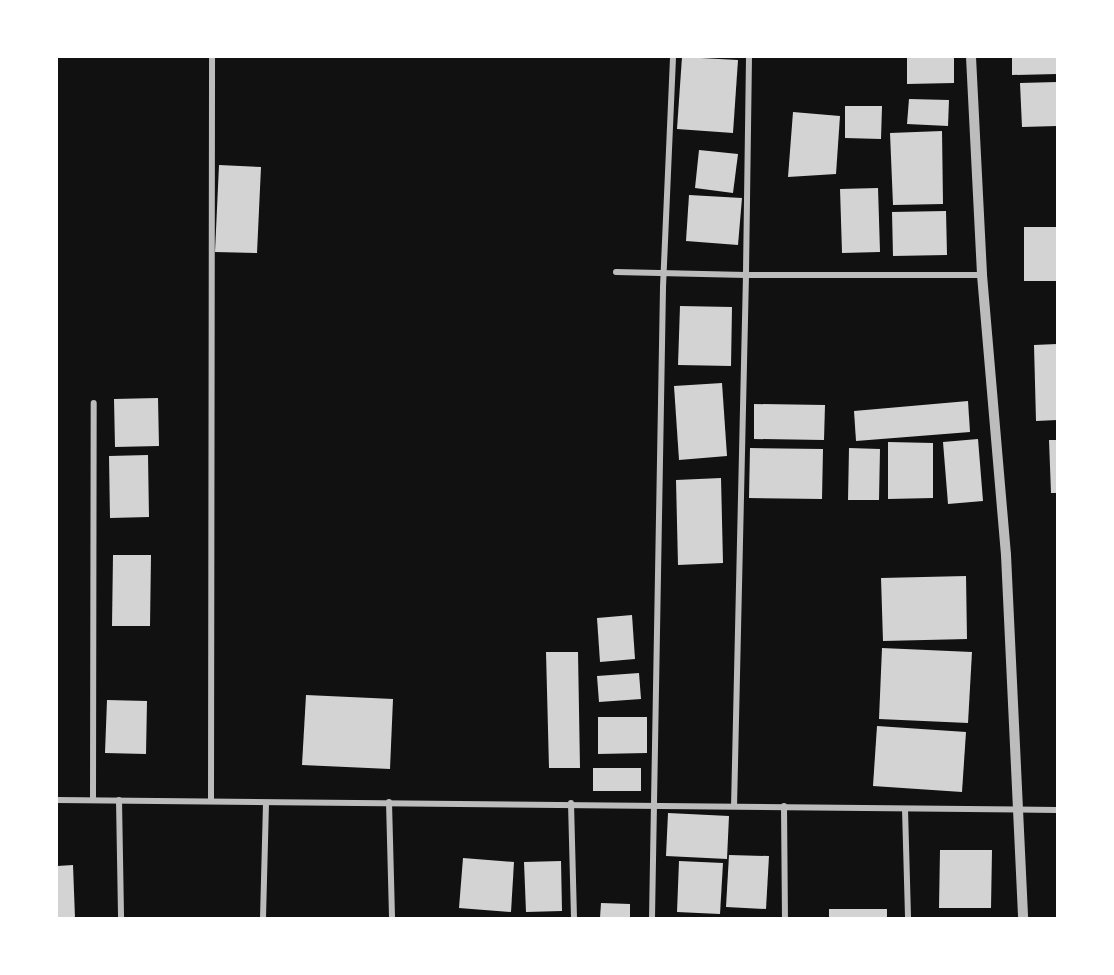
<!DOCTYPE html>
<style>
body{margin:0}
#map{position:relative;width:1114px;height:975px;overflow:hidden;background:#111;font-family:"Noto Serif",serif}
div>[style]{position:absolute}
[style*='--x']{left:calc(var(--x)*1px);top:calc(var(--y)*1px);width:calc(var(--w)*1px);rotate:calc(var(--a)*1deg)}
.building>*{inset:0;background:#d3d3d3}
.minor>*{height:6px;margin:-3px;padding:0 3px;transform-origin:3px;border-radius:3px;background:#bcbcbc}
.tertiary>*{height:10px;margin:-5px;padding:0 5px;transform-origin:5px;border-radius:5px;background:#bcbcbc}
span{translate:-50% -50%;white-space:nowrap;text-align:center;line-height:1.15;-webkit-text-stroke:6px #fff;paint-order:stroke}
.frame{position:absolute;inset:0;border:58px solid #fff;pointer-events:none}
</style>
<div id="map">
<div class="building">
<div style="clip-path:polygon(682px 57px,738px 60px,733px 133px,677px 129px)"></div>
<div style="clip-path:polygon(907px 57px,954px 57px,954px 83px,907px 84px)"></div>
<div style="clip-path:polygon(1012px 57px,1057px 57px,1057px 74px,1012px 75px)"></div>
<div style="clip-path:polygon(1057px 82px,1057px 126px,1022px 127px,1020px 83px)"></div>
<div style="clip-path:polygon(909px 99px,949px 100px,948px 126px,907px 124px)"></div>
<div style="clip-path:polygon(845px 106px,882px 106px,881px 139px,845px 138px)"></div>
<div style="clip-path:polygon(793px 112px,840px 116px,836px 174px,788px 177px)"></div>
<div style="clip-path:polygon(942px 131px,943px 204px,893px 205px,890px 133px)"></div>
<div style="clip-path:polygon(699px 150px,738px 154px,733px 193px,695px 188px)"></div>
<div style="clip-path:polygon(219px 165px,261px 167px,257px 253px,215px 252px)"></div>
<div style="clip-path:polygon(878px 188px,880px 252px,842px 253px,840px 189px)"></div>
<div style="clip-path:polygon(689px 195px,742px 198px,738px 245px,686px 241px)"></div>
<div style="clip-path:polygon(946px 211px,947px 255px,893px 256px,892px 212px)"></div>
<div style="clip-path:polygon(1024px 227px,1057px 227px,1057px 281px,1024px 281px)"></div>
<div style="clip-path:polygon(680px 306px,732px 307px,731px 366px,678px 365px)"></div>
<div style="clip-path:polygon(1057px 344px,1057px 420px,1036px 421px,1034px 345px)"></div>
<div style="clip-path:polygon(722px 383px,727px 456px,679px 460px,674px 386px)"></div>
<div style="clip-path:polygon(158px 398px,159px 446px,115px 447px,114px 399px)"></div>
<div style="clip-path:polygon(968px 401px,970px 432px,856px 441px,854px 411px)"></div>
<div style="clip-path:polygon(754px 404px,825px 405px,824px 440px,754px 439px)"></div>
<div style="clip-path:polygon(978px 439px,983px 501px,948px 504px,943px 442px)"></div>
<div style="clip-path:polygon(1049px 440px,1057px 440px,1057px 493px,1051px 493px)"></div>
<div style="clip-path:polygon(888px 442px,933px 443px,933px 498px,888px 499px)"></div>
<div style="clip-path:polygon(750px 448px,823px 449px,822px 499px,749px 498px)"></div>
<div style="clip-path:polygon(849px 448px,880px 449px,879px 500px,848px 500px)"></div>
<div style="clip-path:polygon(148px 455px,149px 517px,110px 518px,109px 456px)"></div>
<div style="clip-path:polygon(721px 478px,723px 563px,678px 565px,676px 480px)"></div>
<div style="clip-path:polygon(113px 555px,151px 555px,150px 626px,112px 626px)"></div>
<div style="clip-path:polygon(966px 576px,967px 639px,883px 641px,881px 578px)"></div>
<div style="clip-path:polygon(632px 615px,635px 659px,600px 662px,597px 618px)"></div>
<div style="clip-path:polygon(882px 648px,972px 652px,968px 723px,879px 719px)"></div>
<div style="clip-path:polygon(546px 652px,578px 652px,580px 768px,549px 768px)"></div>
<div style="clip-path:polygon(639px 673px,641px 699px,599px 702px,597px 676px)"></div>
<div style="clip-path:polygon(306px 695px,393px 699px,390px 769px,302px 765px)"></div>
<div style="clip-path:polygon(107px 700px,147px 701px,146px 754px,105px 753px)"></div>
<div style="clip-path:polygon(598px 717px,647px 717px,647px 753px,598px 754px)"></div>
<div style="clip-path:polygon(877px 726px,966px 732px,962px 792px,873px 786px)"></div>
<div style="clip-path:polygon(593px 768px,641px 768px,641px 791px,593px 791px)"></div>
<div style="clip-path:polygon(668px 813px,729px 816px,727px 859px,666px 856px)"></div>
<div style="clip-path:polygon(940px 850px,992px 850px,991px 908px,939px 908px)"></div>
<div style="clip-path:polygon(729px 855px,769px 856px,766px 909px,726px 907px)"></div>
<div style="clip-path:polygon(463px 858px,514px 862px,511px 912px,459px 908px)"></div>
<div style="clip-path:polygon(561px 861px,562px 911px,526px 912px,524px 862px)"></div>
<div style="clip-path:polygon(679px 861px,723px 863px,720px 914px,677px 912px)"></div>
<div style="clip-path:polygon(73px 865px,75px 918px,57px 918px,57px 866px)"></div>
<div style="clip-path:polygon(601px 903px,630px 904px,630px 918px,600px 918px)"></div>
<div style="clip-path:polygon(829px 909px,887px 909px,887px 918px,829px 918px)"></div>
</div>
<div class="minor">
<div style="--x:749;--y:57;--w:218;--a:90.8"></div>
<div style="--x:746;--y:275;--w:236;--a:0"></div>
<div style="--x:616;--y:272;--w:130;--a:1.3"></div>
<div style="--x:746;--y:275;--w:531;--a:91.29"></div>
<div style="--x:57;--y:800;--w:1000;--a:0.57"></div>
<div style="--x:93;--y:800;--w:397;--a:-89.9"></div>
<div style="--x:119;--y:800;--w:118;--a:89"></div>
<div style="--x:211;--y:800;--w:743;--a:-89.92"></div>
<div style="--x:389;--y:802;--w:116;--a:88.5"></div>
<div style="--x:571;--y:803;--w:115;--a:88.5"></div>
<div style="--x:784;--y:806;--w:112;--a:89.5"></div>
<div style="--x:905;--y:809;--w:109;--a:88.4"></div>
<div style="--x:263;--y:918;--w:114;--a:-88.5"></div>
<div style="--x:652;--y:918;--w:631;--a:-89"></div>
<div style="--x:663;--y:287;--w:230;--a:-87.5"></div>
</div>
<div class="tertiary">
<div style="--x:971;--y:57;--w:218;--a:87.1"></div>
<div style="--x:982;--y:275;--w:281;--a:85.1"></div>
<div style="--x:1006;--y:555;--w:363;--a:87.3"></div>
</div>
<div class="frame"></div>
</div>
